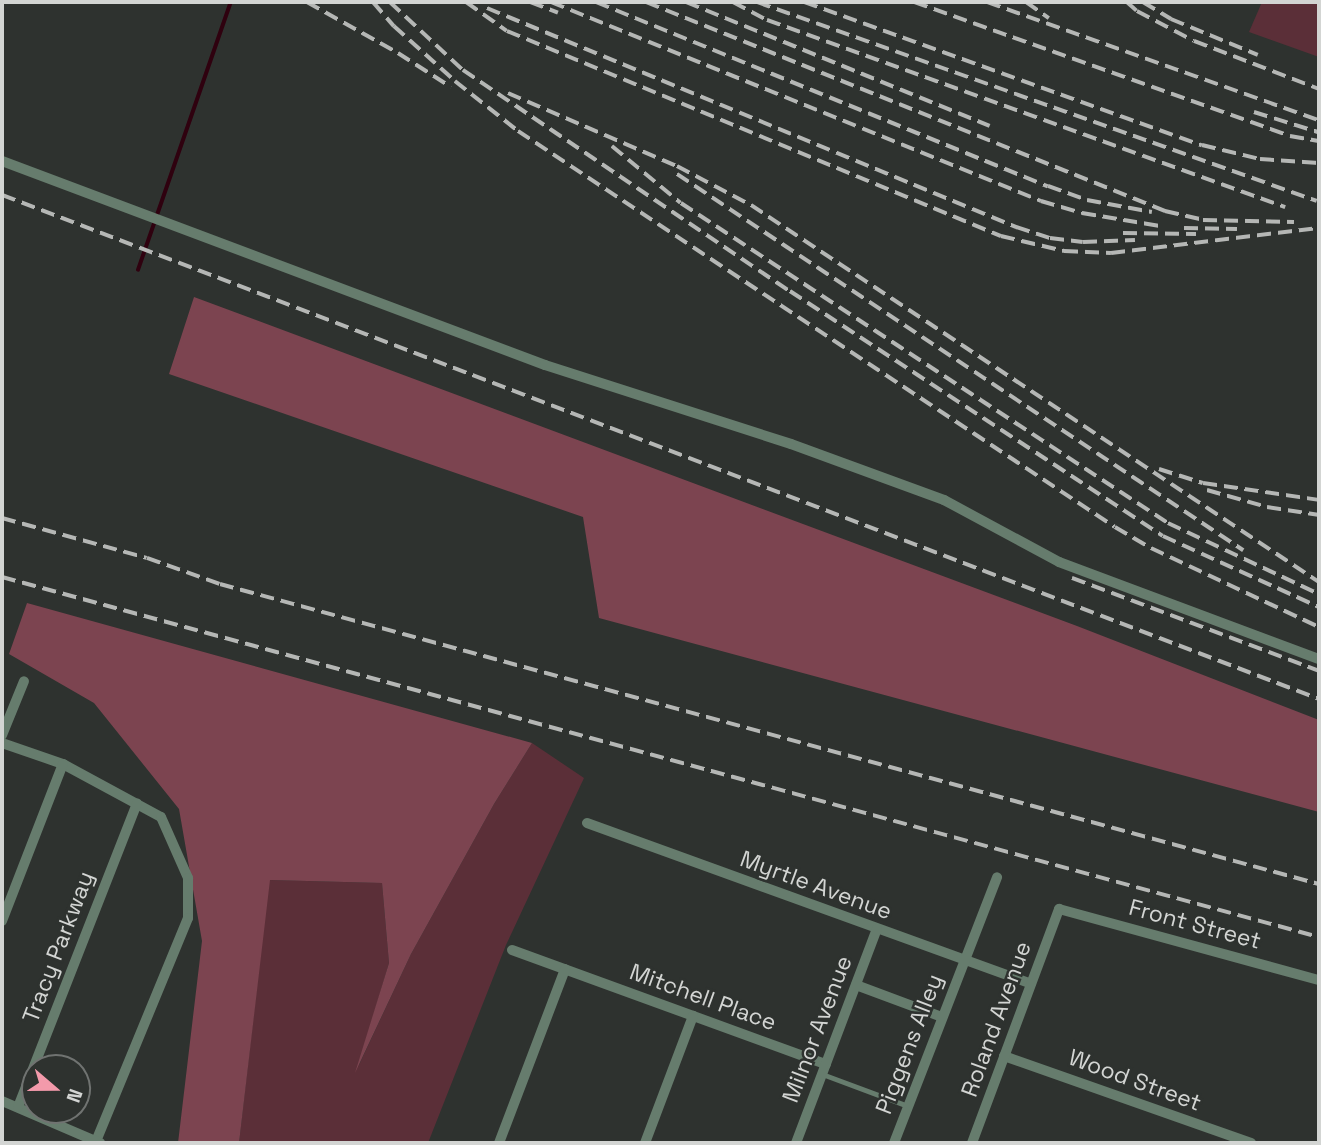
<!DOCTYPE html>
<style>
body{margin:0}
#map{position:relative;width:1321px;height:1145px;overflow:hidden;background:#2e322f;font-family:"Space Grotesk",sans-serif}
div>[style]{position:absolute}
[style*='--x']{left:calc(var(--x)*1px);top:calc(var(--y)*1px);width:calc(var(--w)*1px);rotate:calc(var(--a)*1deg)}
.green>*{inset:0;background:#5b2f38}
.forest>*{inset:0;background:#7c4450}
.stream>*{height:3.5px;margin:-1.75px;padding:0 1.75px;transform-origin:1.75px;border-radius:1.75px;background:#2f010f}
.service>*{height:5px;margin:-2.5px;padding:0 2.5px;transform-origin:2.5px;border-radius:2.5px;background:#667c6d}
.minor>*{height:10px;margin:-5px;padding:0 5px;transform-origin:5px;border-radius:5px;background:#667c6d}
.rail>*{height:3.5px;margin-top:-1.75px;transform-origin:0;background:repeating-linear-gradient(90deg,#b5b7b5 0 14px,transparent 0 21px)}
span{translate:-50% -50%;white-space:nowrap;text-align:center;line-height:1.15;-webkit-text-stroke:5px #2e322f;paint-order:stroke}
.street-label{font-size:23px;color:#d3d5d3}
.frame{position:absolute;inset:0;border:4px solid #d3d5d3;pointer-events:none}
.north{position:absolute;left:21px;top:1054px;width:70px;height:70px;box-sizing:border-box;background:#2e322f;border:2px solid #707371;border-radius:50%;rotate:110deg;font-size:19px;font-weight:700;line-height:28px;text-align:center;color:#d3d5d3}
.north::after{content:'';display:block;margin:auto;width:24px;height:32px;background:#f39aab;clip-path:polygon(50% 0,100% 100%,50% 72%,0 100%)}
</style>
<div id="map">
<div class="green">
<div style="clip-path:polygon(1262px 2px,1319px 2px,1319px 57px,1249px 32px)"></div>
<div style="clip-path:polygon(532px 743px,584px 778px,506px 945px,428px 1143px,239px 1143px,269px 880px,382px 883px,389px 963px,358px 1067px,411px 954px,494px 804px)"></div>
</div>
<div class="forest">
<div style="clip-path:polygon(194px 297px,1077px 626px,1319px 720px,1319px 812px,599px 618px,583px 517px,169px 374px)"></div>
<div style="clip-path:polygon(27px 603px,532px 743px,494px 804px,411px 954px,355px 1073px,389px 963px,382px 883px,270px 880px,239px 1143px,178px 1143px,202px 941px,179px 809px,94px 703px,9px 654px)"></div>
</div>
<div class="stream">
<div style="--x:138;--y:270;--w:284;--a:-70.9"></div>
</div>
<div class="service">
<div style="--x:822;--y:1074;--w:92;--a:20.4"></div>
</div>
<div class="minor">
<div style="--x:2;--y:161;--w:580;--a:20.59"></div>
<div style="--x:545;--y:365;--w:258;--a:17.8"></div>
<div style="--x:791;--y:444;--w:163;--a:20.1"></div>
<div style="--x:944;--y:500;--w:131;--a:28.3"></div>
<div style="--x:1059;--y:562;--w:278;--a:20.5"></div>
<div style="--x:2;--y:735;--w:58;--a:-67.8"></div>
<div style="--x:2;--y:743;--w:65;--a:19"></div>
<div style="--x:63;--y:764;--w:111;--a:28.4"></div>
<div style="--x:161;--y:817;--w:67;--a:66.1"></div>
<div style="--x:188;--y:878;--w:40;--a:90"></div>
<div style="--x:188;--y:918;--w:241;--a:112.4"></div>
<div style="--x:587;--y:823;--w:472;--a:19.9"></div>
<div style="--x:2;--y:921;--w:168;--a:-68.8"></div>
<div style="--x:512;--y:950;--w:334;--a:20"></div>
<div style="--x:856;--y:985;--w:92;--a:20.4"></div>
<div style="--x:1004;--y:1056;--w:262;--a:19.4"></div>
<div style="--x:2;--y:1101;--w:107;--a:23.2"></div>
<div style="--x:18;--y:1107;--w:326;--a:-68.6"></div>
<div style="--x:499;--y:1143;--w:186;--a:-69.2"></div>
<div style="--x:645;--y:1143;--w:136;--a:-69.3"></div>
<div style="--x:796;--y:1143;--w:229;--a:-69.3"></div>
<div style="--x:894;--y:1143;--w:285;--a:-68.8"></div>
<div style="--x:972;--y:1143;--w:250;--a:-69.6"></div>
<div style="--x:1059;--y:909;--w:270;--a:15.3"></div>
</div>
<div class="rail">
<div style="--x:307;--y:2;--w:104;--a:29.3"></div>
<div style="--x:398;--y:53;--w:63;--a:32.7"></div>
<div style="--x:373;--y:2;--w:32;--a:49"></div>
<div style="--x:394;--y:26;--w:82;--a:42"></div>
<div style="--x:455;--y:81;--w:80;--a:38.4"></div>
<div style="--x:518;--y:131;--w:716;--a:33.56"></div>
<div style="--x:1115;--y:527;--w:42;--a:30.3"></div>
<div style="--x:1151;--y:548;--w:186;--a:25.2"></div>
<div style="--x:390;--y:2;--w:100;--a:43"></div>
<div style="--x:463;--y:70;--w:395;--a:34.1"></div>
<div style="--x:790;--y:291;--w:446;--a:33.3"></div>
<div style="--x:1163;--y:536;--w:171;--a:24.5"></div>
<div style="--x:466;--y:2;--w:50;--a:35.3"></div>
<div style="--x:507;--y:31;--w:535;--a:22.54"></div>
<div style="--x:1001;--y:236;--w:65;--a:13.4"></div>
<div style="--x:1064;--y:251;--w:47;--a:2.4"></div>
<div style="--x:1111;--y:253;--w:209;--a:-6.9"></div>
<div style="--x:530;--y:2;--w:30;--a:21"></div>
<div style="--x:551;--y:2;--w:529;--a:22.1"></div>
<div style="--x:1041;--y:201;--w:43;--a:16.3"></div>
<div style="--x:1082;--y:213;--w:79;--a:9.5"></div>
<div style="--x:596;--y:2;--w:488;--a:22.2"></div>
<div style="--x:1048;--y:186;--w:41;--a:19.7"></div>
<div style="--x:1087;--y:200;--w:66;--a:10.5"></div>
<div style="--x:646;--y:2;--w:560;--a:21.93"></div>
<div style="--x:1165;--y:211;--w:39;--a:13"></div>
<div style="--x:1203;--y:220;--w:91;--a:1.3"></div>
<div style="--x:686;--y:2;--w:328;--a:22.2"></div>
<div style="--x:733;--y:2;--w:38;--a:28"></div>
<div style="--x:767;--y:20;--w:551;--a:19.85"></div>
<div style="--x:757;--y:2;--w:594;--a:19.56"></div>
<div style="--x:804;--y:2;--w:423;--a:19.8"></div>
<div style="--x:1202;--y:145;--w:60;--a:13.6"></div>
<div style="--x:1260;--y:159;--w:59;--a:3.9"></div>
<div style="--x:914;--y:2;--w:399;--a:19.6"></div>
<div style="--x:1290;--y:136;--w:29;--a:10"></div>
<div style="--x:987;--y:2;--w:352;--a:19.6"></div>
<div style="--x:1026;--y:2;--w:28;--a:35"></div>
<div style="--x:1127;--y:2;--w:13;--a:42"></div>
<div style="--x:1137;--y:11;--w:64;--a:27.8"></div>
<div style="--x:1194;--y:41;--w:134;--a:21"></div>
<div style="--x:1143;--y:2;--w:33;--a:31"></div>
<div style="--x:1171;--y:19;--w:94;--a:22.5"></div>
<div style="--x:487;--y:8;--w:573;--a:22.49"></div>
<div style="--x:1016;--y:227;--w:36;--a:18"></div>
<div style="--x:1050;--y:238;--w:33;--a:7"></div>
<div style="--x:1083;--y:242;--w:52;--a:-2.2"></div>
<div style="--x:508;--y:93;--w:184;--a:23.4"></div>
<div style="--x:677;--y:166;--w:84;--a:27.8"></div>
<div style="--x:751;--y:205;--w:682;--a:33.57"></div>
<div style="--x:1254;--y:112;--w:67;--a:17.4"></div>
<div style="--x:612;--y:146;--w:89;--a:39.6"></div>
<div style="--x:681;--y:203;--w:583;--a:33.31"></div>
<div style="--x:1168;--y:523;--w:167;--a:25.2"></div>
<div style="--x:677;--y:174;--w:680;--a:33.6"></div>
<div style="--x:2;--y:195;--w:1410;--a:20.94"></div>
<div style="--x:1184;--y:228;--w:53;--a:1.1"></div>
<div style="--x:1123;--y:233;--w:73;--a:0.8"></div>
<div style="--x:1159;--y:469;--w:46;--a:17.7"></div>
<div style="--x:1203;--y:483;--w:117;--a:8.3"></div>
<div style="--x:1207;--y:490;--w:62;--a:15.8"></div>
<div style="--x:1267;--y:507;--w:53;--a:8.7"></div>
<div style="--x:2;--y:518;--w:150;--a:15.4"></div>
<div style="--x:147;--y:558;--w:77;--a:19.6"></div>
<div style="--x:220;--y:584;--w:1139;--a:15.27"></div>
<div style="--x:2;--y:577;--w:1365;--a:15.29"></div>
<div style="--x:1072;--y:578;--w:264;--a:20.6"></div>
</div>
<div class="street-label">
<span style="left:816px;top:885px;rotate:20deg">Myrtle Avenue</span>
<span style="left:1195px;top:924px;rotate:15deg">Front Street</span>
<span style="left:58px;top:947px;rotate:-69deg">Tracy Parkway</span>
<span style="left:703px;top:997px;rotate:20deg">Mitchell Place</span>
<span style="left:996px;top:1019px;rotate:-70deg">Roland Avenue</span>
<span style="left:817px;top:1029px;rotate:-69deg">Milnor Avenue</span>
<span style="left:909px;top:1044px;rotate:-69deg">Piggens Alley</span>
<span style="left:1135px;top:1080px;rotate:20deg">Wood Street</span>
</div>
<div class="frame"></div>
<div class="north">N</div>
</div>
